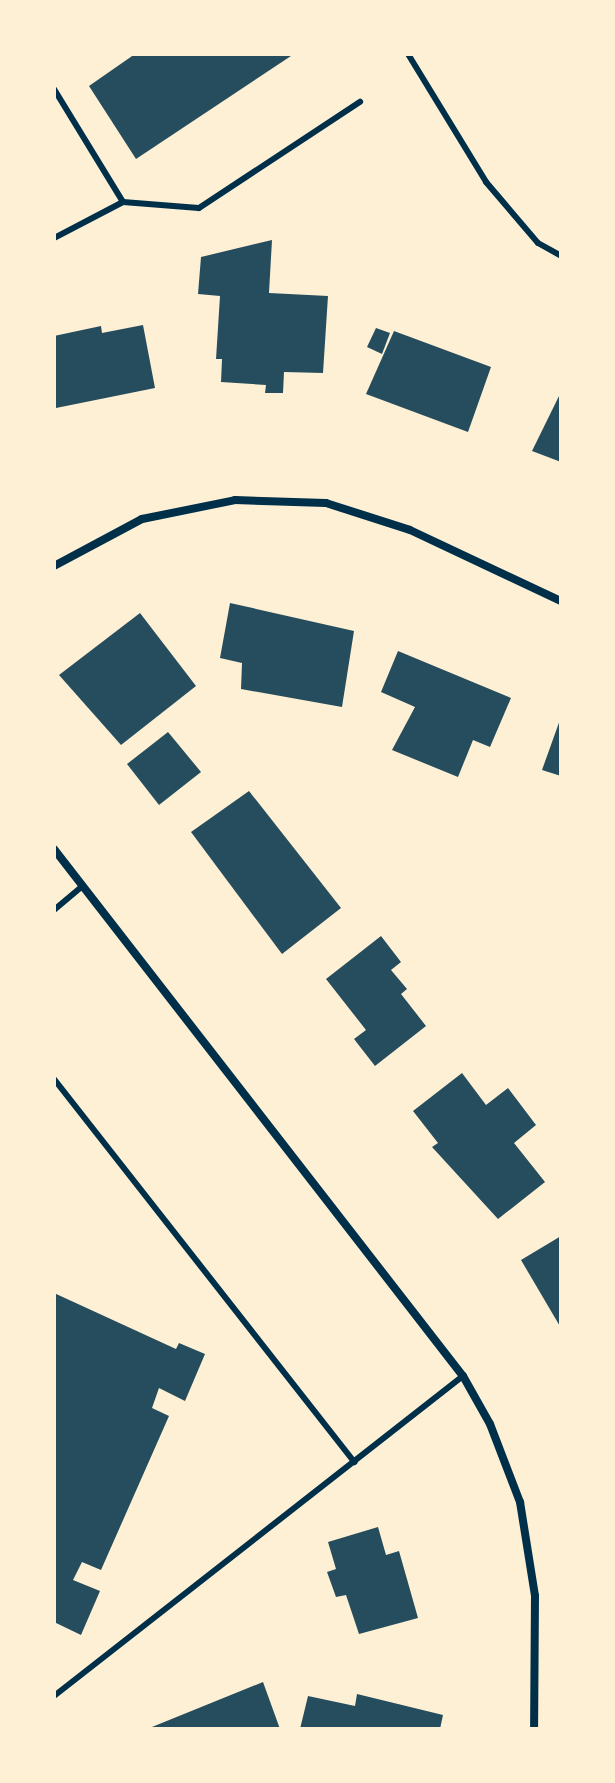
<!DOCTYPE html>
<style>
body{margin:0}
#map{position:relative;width:615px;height:1783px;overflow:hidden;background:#fdf0d5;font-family:"IBM Plex Sans",sans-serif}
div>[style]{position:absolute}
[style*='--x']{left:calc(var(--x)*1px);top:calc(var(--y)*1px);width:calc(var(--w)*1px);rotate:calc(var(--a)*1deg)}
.building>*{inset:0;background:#264d5e}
.service>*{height:6px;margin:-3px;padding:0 3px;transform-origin:3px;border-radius:3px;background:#003049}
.minor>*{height:8px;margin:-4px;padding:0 4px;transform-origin:4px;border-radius:4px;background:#003049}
span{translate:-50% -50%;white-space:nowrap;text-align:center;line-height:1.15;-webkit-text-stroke:6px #fdf0d5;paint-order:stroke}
.frame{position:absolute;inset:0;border:56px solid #fdf0d5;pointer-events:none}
</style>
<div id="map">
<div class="building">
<div style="clip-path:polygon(135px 54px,294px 54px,136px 159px,89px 86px)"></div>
<div style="clip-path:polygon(272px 240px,269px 293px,328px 296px,323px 373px,284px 372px,283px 393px,265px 393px,266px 385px,221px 382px,222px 359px,216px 359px,220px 296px,198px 294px,201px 257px)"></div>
<div style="clip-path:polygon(143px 325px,155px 388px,56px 408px,54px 336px,101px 326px,102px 333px)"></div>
<div style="clip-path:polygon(376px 328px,390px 333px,382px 354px,367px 347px)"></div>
<div style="clip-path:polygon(394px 331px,491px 367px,468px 432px,366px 394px)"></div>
<div style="clip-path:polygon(559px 396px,561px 397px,561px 462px,532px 451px)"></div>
<div style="clip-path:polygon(230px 603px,354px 631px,342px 707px,241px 689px,242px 663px,220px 658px)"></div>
<div style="clip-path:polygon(140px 613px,196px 686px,121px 745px,59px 675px)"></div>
<div style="clip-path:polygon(398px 651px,511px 698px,490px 747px,473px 740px,458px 777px,392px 750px,415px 707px,381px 692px)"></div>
<div style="clip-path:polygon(561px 717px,561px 776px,542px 770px)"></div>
<div style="clip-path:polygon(168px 732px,201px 772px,159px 805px,127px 764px)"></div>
<div style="clip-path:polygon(249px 791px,341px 908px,282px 954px,191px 832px)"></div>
<div style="clip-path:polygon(381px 936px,401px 962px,391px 970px,407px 989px,401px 994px,426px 1026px,375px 1066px,354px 1039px,366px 1030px,326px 979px)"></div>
<div style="clip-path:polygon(462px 1073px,486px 1105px,508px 1088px,536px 1125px,514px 1143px,545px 1182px,498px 1219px,432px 1147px,438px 1143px,413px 1111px)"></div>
<div style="clip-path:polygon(561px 1236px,561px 1328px,521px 1260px)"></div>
<div style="clip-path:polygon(54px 1293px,176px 1349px,179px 1343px,205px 1354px,185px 1401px,159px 1388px,152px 1408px,169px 1416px,101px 1570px,82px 1562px,73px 1580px,100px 1591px,81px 1635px,54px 1622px)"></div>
<div style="clip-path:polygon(378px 1527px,386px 1555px,399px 1551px,418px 1618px,359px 1634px,346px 1595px,336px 1597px,327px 1572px,336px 1569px,328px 1542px)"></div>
<div style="clip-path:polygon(263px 1682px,280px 1729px,147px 1729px)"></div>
<div style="clip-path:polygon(357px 1694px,443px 1715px,440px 1729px,300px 1729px,308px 1696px,355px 1706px)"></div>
</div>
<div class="service">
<div style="--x:408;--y:54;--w:150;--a:58.6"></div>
<div style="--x:486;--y:182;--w:80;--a:49.6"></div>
<div style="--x:538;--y:243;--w:26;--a:29"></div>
<div style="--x:54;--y:89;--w:132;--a:58.6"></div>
<div style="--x:123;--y:202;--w:78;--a:152.4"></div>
<div style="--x:123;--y:202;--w:76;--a:4.5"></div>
<div style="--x:199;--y:208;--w:193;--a:-33.4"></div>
<div style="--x:54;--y:910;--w:38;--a:-40"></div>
<div style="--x:54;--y:1079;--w:487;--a:51.9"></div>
<div style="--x:54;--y:1696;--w:519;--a:-38.04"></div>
</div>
<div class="minor">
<div style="--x:54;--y:566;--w:100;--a:-28.1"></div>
<div style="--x:142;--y:519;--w:95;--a:-11.5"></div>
<div style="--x:235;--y:500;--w:91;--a:1.9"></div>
<div style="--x:326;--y:503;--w:88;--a:17.8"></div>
<div style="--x:410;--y:530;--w:167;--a:25.2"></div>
<div style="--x:54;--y:849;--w:667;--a:52.19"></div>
<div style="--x:463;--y:1376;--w:55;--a:60.6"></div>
<div style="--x:490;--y:1424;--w:84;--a:69"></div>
<div style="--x:520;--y:1502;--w:95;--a:80.9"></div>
<div style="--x:535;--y:1596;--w:133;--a:90.4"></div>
</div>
<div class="frame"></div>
</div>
